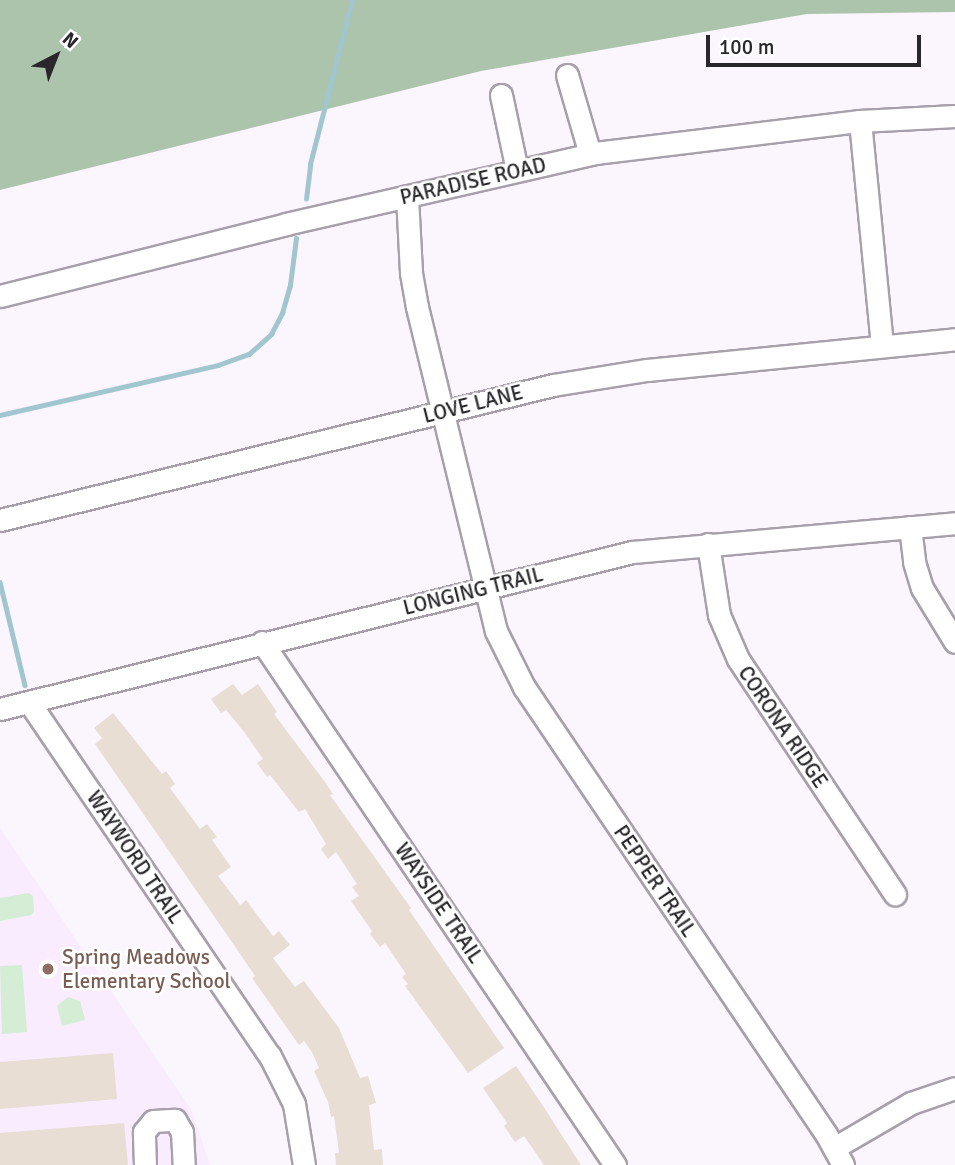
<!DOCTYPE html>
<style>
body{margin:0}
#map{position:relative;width:955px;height:1165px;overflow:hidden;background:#fbf5fe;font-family:Signika,sans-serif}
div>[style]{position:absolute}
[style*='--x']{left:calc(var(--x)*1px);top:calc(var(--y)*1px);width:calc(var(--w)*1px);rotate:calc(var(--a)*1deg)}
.built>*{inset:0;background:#f8ecfe}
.green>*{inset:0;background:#d5ecd5}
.forest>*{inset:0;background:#acc4ac}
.stream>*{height:4.5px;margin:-2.25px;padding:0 2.25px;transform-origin:2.25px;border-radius:2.25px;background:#a1c6cf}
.building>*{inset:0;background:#e8ded4}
.roads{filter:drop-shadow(2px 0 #a7a0ab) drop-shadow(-2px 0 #a7a0ab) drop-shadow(0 2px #a7a0ab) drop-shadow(0 -2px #a7a0ab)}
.minor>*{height:21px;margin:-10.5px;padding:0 10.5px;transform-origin:10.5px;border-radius:10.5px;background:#fff}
.dots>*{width:19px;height:19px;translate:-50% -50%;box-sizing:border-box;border:4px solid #fff;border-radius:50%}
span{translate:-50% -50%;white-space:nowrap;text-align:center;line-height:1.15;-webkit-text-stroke:5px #fff;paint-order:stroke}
.street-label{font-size:21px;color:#29272b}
.education-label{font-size:21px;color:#785e54}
.left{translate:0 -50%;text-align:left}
.north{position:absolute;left:21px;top:21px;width:70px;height:70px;-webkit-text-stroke:5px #fff;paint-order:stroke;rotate:42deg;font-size:19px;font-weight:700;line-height:28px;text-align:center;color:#29272b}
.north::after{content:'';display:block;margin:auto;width:24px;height:32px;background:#29272b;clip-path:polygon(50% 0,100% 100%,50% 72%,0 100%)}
.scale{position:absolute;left:706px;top:35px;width:215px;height:32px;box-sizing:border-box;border:4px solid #29272b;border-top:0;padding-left:9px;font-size:21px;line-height:24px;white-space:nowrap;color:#29272b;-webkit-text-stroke:5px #fff;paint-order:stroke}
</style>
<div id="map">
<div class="built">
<div style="clip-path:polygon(0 828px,191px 1109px,210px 1165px,0 1165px)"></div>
</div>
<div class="green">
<div style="clip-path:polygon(29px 893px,33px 896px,34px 911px,31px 915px,0 921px,0 898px)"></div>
<div style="clip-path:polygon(22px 965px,27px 1032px,2px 1034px,0 966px)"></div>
<div style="clip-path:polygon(68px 997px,80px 1001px,85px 1020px,62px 1026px,57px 1006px)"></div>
</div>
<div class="forest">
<div style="clip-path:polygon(0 0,955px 0,955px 12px,807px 14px,481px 71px,0 190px)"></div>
</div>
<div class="stream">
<div style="--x:306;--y:199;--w:35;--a:-83"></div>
<div style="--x:310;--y:164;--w:169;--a:-75.6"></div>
<div style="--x:0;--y:415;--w:224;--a:-12.9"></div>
<div style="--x:218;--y:365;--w:33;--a:-20"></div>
<div style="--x:249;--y:354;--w:30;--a:-42"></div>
<div style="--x:271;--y:334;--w:24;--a:-62"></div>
<div style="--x:282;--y:313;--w:29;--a:-74"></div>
<div style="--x:290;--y:285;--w:47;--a:-82.7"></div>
<div style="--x:0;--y:582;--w:106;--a:76.4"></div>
</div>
<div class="building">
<div style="clip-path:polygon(233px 684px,242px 695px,258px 684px,277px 712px,274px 714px,325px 782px,333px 794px,330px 795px,411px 908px,409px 910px,504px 1048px,468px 1073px,405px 986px,408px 984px,402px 977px,406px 974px,385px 943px,380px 947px,370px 934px,372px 931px,351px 901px,359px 896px,352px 887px,357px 884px,336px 852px,328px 859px,321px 849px,326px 844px,305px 809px,299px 812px,270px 775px,267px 777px,257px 763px,263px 759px,245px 733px,226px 710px,221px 713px,211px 699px)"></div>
<div style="clip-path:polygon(113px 713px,162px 774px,166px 771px,175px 784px,170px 788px,200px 829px,207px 824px,217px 837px,212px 840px,231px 867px,218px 876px,240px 905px,246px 900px,273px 936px,279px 931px,290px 945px,273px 958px,295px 987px,304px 981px,339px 1028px,360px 1078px,368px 1076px,376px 1103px,369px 1105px,374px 1150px,382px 1149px,383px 1165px,336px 1165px,335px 1153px,339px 1153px,334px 1116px,331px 1117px,328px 1102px,314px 1071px,319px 1068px,312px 1052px,304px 1041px,299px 1045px,252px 978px,255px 976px,236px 948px,95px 744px,102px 738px,94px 728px)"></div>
<div style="clip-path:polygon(113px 1053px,117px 1099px,0 1109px,0 1062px)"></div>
<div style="clip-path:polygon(516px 1066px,543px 1106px,581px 1165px,544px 1165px,524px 1136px,515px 1142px,504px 1126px,507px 1123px,483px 1088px)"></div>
<div style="clip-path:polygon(124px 1123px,128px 1165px,0 1165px,0 1133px)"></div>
</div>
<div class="roads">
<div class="minor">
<div style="--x:567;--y:75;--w:82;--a:73.8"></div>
<div style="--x:501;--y:95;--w:77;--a:78"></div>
<div style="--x:860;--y:121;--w:225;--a:84.4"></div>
<div style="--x:407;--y:196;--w:77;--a:87"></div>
<div style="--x:411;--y:273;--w:35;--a:80"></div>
<div style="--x:417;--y:307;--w:333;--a:76.3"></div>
<div style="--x:496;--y:631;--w:63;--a:63.4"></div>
<div style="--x:524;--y:687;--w:539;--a:55.96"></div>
<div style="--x:826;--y:1134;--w:35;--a:61"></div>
<div style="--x:0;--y:296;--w:295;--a:-14.1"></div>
<div style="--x:286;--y:224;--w:317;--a:-12.9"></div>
<div style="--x:595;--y:153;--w:267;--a:-6.9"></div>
<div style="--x:860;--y:121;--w:95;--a:-3"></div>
<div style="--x:0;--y:520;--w:569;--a:-13.72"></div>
<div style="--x:553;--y:385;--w:95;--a:-9.1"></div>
<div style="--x:647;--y:370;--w:310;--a:-5.7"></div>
<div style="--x:910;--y:527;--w:35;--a:83"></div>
<div style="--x:914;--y:562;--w:27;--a:73"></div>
<div style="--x:922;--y:588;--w:63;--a:58.6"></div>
<div style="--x:708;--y:544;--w:72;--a:81.2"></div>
<div style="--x:719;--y:615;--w:48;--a:66.6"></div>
<div style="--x:738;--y:659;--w:283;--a:56.3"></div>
<div style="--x:262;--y:642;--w:631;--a:55.98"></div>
<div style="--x:29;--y:702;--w:428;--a:55.8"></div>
<div style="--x:270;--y:1056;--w:54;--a:63.4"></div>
<div style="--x:294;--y:1104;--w:62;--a:80.7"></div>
<div style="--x:0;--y:709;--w:651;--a:-13.95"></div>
<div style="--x:632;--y:552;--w:324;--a:-5.1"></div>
<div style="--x:834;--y:1148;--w:89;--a:-30.3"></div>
<div style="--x:911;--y:1103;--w:46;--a:-18.8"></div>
<div style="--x:145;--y:1165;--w:33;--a:-92"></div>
<div style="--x:144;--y:1132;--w:14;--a:-51"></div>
<div style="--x:153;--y:1121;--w:22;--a:-3"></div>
<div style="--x:175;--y:1120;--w:14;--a:60"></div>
<div style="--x:182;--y:1132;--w:33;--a:87"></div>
</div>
</div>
<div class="dots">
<div style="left:48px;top:969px;background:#8d6e63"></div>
</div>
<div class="street-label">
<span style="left:473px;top:181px;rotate:-13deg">PARADISE ROAD</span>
<span style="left:473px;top:404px;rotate:-14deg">LOVE LANE</span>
<span style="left:473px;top:591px;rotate:-14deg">LONGING TRAIL</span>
<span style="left:783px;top:727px;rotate:56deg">CORONA RIDGE</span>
<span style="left:135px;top:857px;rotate:56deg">WAYWORD TRAIL</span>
<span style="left:655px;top:881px;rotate:56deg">PEPPER TRAIL</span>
<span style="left:439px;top:903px;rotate:56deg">WAYSIDE TRAIL</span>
</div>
<div class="education-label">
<span class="left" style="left:62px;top:969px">Spring Meadows<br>Elementary School</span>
</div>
<div class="north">N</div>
<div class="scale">100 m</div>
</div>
